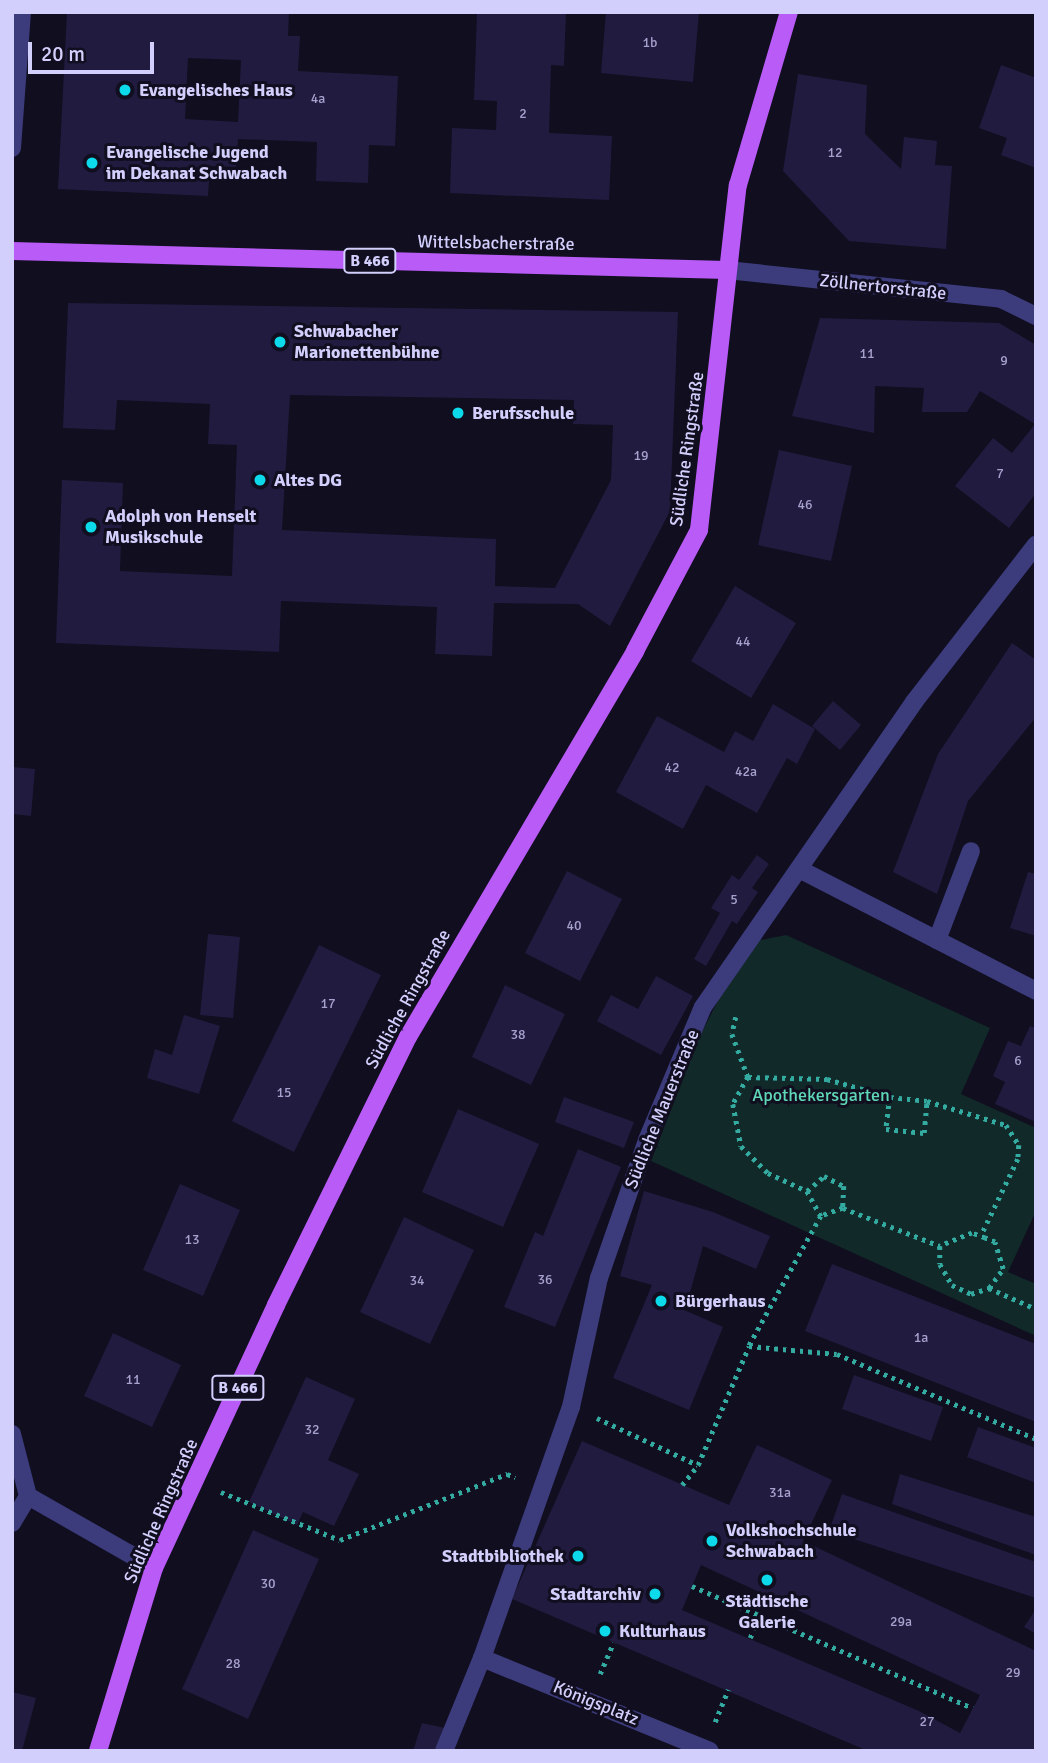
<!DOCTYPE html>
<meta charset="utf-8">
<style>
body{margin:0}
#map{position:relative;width:1048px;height:1763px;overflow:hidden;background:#100e1f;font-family:Signika,sans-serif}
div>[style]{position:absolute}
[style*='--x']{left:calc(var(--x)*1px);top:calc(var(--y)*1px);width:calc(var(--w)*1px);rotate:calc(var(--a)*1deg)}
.green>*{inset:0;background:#112928}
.building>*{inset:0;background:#211b3f}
.path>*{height:4.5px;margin-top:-2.25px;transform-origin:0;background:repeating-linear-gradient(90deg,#34aba1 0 3.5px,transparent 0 8.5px)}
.minor>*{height:18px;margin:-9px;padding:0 9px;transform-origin:9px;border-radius:9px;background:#3c3b7c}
.major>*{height:18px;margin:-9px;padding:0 9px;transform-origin:9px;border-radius:9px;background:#b95bf7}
.dots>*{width:19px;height:19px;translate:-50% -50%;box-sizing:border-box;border:4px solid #100e1f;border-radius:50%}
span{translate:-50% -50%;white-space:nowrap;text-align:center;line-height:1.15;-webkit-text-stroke:6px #100e1f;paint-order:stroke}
.number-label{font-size:14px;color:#a6a2ce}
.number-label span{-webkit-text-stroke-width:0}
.shield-label span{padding:2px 5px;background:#100e1f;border:2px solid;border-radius:5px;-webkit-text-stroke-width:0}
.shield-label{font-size:16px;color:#d3cffd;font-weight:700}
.poi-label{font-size:18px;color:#d3cffd;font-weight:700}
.left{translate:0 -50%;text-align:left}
.right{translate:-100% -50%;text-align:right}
.street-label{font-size:18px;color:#d3cffd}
.park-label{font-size:18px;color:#5fd8b7}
.frame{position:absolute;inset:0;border:14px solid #d3cffd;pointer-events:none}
.scale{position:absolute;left:28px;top:42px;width:126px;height:32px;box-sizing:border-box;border:4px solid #d3cffd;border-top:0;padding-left:9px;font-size:21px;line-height:24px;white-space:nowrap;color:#d3cffd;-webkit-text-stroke:5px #100e1f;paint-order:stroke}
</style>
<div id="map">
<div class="green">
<div style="clip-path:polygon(786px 935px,990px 1028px,961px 1094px,1036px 1128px,1036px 1211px,1008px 1272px,1036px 1284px,1036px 1336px,651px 1161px,699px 1038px,733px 971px,755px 941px)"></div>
</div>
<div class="building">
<div style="clip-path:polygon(evenodd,67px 12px,289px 12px,288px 36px,300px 36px,298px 71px,398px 76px,395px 146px,369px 145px,368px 183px,316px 181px,317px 142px,238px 139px,236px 167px,210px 166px,208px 196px,58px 189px,67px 12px,188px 58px,241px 60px,238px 122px,185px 119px,188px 58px)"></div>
<div style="clip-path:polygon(477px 12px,566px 12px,564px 66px,551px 65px,549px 133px,612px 136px,609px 200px,450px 193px,452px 128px,496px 130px,497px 101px,474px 100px)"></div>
<div style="clip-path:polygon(606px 12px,699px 12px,693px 82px,601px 73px)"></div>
<div style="clip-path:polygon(1001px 65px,1036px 78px,1036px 168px,1001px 155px,1007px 138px,979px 128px)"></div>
<div style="clip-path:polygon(798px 74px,867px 85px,865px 134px,901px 169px,904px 137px,937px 141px,935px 165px,952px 166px,946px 249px,849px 241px,783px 171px)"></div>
<div style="clip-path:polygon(evenodd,68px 303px,678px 312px,670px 511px,610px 626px,578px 604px,494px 603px,492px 656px,435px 654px,437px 607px,281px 601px,279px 652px,56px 643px,62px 480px,123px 483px,120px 571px,232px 576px,237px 445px,208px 444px,210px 404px,117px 400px,115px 430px,63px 428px,68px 303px,290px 395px,574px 400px,573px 424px,613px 425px,611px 480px,555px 588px,495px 586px,496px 539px,282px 530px,290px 395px)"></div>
<div style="clip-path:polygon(820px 318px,999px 323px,1036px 345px,1036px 493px,1009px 528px,955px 486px,993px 438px,1012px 453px,1035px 424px,980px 391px,967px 412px,922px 412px,924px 388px,875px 386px,874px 433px,792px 416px)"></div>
<div style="clip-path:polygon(779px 450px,852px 466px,831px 561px,758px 545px)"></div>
<div style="clip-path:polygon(735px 586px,796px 623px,751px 698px,691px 661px)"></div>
<div style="clip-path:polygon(1012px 643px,1036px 660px,1036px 717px,968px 801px,937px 894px,893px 872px,938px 754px)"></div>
<div style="clip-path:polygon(833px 701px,861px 725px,840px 750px,812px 726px)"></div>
<div style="clip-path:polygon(773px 704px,815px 729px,797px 764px,787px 758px,757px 813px,706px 785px,683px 829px,616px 792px,657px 716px,724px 752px,735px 731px,753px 741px)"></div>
<div style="clip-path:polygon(12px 767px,35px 769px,31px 816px,12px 814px)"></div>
<div style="clip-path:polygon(757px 855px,769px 864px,752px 888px,758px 892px,737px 924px,732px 921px,706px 966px,694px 959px,720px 913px,711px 908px,732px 875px,739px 880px)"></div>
<div style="clip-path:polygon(567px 871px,622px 899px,580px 981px,525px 953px)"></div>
<div style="clip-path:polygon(1028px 872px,1036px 874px,1036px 936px,1010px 928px)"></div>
<div style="clip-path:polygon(208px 934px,240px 937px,233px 1018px,200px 1015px)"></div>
<div style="clip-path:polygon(319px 945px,381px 975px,294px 1152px,232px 1121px)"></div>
<div style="clip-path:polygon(656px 976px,693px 996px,661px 1055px,597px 1021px,611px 995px,638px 1009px)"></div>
<div style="clip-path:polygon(505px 985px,565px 1014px,531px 1085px,472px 1057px)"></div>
<div style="clip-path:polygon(184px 1015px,220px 1026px,199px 1094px,147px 1078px,155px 1049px,172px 1055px)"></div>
<div style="clip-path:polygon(1030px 1026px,1036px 1028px,1036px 1122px,995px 1104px,1005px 1082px,993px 1076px,1008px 1041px,1021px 1046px)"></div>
<div style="clip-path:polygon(564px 1097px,634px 1122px,624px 1148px,555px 1122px)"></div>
<div style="clip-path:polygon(458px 1109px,539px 1144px,503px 1227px,422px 1192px)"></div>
<div style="clip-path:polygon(578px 1149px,621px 1167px,555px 1327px,504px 1307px,535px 1232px,543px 1236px)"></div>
<div style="clip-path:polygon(180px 1184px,240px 1210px,203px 1296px,143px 1270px)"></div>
<div style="clip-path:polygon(644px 1191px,713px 1212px,770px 1236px,756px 1269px,703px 1246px,689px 1296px,679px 1293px,675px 1306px,723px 1327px,689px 1410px,613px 1378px,652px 1285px,620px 1276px)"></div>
<div style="clip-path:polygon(404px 1217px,474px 1250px,430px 1344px,360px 1312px)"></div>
<div style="clip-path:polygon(832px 1264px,1036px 1344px,1036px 1422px,805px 1331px)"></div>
<div style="clip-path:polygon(113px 1333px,181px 1365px,152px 1427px,84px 1396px)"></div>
<div style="clip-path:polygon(854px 1375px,943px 1407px,931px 1441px,842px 1409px)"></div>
<div style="clip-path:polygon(306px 1377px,355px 1399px,328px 1460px,359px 1474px,334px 1526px,303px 1512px,297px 1525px,249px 1502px)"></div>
<div style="clip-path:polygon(978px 1427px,1036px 1448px,1036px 1483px,967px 1457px)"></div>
<div style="clip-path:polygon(evenodd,582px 1441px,729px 1505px,757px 1445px,832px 1480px,803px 1541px,1036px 1651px,1036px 1751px,868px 1751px,512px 1599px,582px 1441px,701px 1565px,980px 1695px,960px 1733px,919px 1711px,682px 1610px,701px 1565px)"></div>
<div style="clip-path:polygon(900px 1474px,1036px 1517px,1036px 1555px,892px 1504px)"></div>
<div style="clip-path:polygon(842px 1494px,1036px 1562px,1036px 1598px,829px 1531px)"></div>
<div style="clip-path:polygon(253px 1530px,319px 1559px,248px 1719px,182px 1689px)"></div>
<div style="clip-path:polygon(1036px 1609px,1036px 1634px,1024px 1627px)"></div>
<div style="clip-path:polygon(12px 1692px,36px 1698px,22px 1751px,12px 1751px)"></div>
<div style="clip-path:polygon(422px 1723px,445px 1728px,436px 1751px,413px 1751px)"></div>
</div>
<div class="path">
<div style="--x:736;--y:1017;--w:17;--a:103"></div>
<div style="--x:732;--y:1034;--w:46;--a:69.6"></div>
<div style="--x:748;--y:1077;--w:31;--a:119"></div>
<div style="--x:733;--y:1104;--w:43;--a:79.2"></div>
<div style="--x:741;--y:1146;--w:38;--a:45"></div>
<div style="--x:768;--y:1173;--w:43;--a:24.8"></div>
<div style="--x:807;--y:1191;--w:29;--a:61"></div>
<div style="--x:821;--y:1216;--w:149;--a:119"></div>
<div style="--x:748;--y:1077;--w:79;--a:1.5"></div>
<div style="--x:827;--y:1079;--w:66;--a:15.9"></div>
<div style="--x:890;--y:1097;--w:37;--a:6"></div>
<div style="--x:927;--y:1101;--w:83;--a:16.9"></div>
<div style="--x:1006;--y:1125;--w:24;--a:57"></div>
<div style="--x:1019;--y:1145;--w:14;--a:94"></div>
<div style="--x:1018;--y:1159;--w:85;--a:115.7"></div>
<div style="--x:890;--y:1097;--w:32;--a:97"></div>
<div style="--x:886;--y:1129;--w:38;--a:6"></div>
<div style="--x:924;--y:1133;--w:32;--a:-85"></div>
<div style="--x:807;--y:1191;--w:23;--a:-41"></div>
<div style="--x:824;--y:1176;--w:22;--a:27"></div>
<div style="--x:844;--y:1186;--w:22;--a:93"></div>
<div style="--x:843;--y:1208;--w:23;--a:160"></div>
<div style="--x:843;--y:1208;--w:104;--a:21.4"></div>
<div style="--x:940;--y:1246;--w:18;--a:90"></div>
<div style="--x:940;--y:1264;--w:24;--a:60"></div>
<div style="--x:952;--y:1285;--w:21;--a:25"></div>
<div style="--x:971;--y:1294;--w:19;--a:-18"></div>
<div style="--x:989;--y:1288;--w:24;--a:-54"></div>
<div style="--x:1003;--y:1269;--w:28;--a:-107"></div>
<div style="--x:995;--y:1242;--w:11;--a:-158"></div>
<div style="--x:985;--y:1238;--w:14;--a:-159"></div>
<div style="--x:972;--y:1233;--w:35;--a:158"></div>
<div style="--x:989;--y:1288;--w:51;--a:24.1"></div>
<div style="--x:597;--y:1418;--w:111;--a:25"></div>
<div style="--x:698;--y:1465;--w:129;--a:-66.8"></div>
<div style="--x:749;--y:1346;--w:88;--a:5.2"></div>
<div style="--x:837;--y:1354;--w:216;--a:23.1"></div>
<div style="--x:682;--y:1485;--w:26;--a:-51"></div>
<div style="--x:221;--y:1492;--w:128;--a:22"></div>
<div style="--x:340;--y:1540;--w:180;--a:-21.6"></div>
<div style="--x:507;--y:1474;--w:9;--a:21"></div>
<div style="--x:692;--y:1586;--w:306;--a:23.5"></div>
<div style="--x:750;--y:1638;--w:24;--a:-66"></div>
<div style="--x:600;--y:1674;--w:34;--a:-67"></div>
<div style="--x:715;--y:1722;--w:35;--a:-68"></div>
</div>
<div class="minor">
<div style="--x:12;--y:148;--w:136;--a:-85.8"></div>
<div style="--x:727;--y:270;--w:276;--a:6"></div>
<div style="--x:1001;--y:299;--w:39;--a:26"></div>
<div style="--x:799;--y:869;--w:267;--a:27.2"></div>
<div style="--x:937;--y:940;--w:95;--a:-69.1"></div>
<div style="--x:12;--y:1434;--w:64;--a:75.5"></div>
<div style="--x:12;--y:1523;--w:31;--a:-59"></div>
<div style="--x:28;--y:1496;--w:145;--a:29.7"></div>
<div style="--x:482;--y:1658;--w:246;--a:22.2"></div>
<div style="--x:444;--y:1751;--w:100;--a:-67.8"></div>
<div style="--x:482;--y:1658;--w:266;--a:-70.5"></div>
<div style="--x:571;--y:1407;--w:132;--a:-77.8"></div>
<div style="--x:599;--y:1278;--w:146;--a:-70.8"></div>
<div style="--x:647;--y:1140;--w:144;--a:-67.2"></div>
<div style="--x:703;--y:1007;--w:371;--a:-55.3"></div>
<div style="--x:914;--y:702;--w:199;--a:-52.2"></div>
</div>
<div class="major">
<div style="--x:12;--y:251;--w:715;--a:1.52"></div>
<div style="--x:98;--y:1751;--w:191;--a:-73"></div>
<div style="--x:154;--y:1568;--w:290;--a:-65.1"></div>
<div style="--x:276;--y:1305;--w:299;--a:-63.8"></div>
<div style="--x:408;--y:1037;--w:448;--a:-59.5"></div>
<div style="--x:635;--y:651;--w:137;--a:-62.1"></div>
<div style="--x:699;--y:530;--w:347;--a:-83.6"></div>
<div style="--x:738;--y:185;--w:180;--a:-73.6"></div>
</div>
<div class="dots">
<div style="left:125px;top:90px;background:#0cdaeb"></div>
<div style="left:92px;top:163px;background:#0cdaeb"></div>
<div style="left:280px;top:342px;background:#0cdaeb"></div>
<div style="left:458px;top:413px;background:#0cdaeb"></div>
<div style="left:260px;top:480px;background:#0cdaeb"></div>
<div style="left:91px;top:527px;background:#0cdaeb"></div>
<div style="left:661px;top:1301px;background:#0cdaeb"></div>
<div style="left:712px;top:1541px;background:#0cdaeb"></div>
<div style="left:578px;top:1556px;background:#0cdaeb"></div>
<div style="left:767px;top:1580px;background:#0cdaeb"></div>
<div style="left:655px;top:1594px;background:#0cdaeb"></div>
<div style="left:605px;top:1631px;background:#0cdaeb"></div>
</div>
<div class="number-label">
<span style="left:650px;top:43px">1b</span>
<span style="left:318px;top:99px">4a</span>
<span style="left:523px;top:114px">2</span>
<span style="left:835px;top:153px">12</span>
<span style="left:867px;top:354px">11</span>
<span style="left:1004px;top:361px">9</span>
<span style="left:641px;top:456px">19</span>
<span style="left:1000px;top:474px">7</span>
<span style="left:805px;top:505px">46</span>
<span style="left:743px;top:642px">44</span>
<span style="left:672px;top:768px">42</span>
<span style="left:746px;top:772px">42a</span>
<span style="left:734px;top:900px">5</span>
<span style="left:574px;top:926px">40</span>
<span style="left:328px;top:1004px">17</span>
<span style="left:518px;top:1035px">38</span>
<span style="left:1018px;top:1061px">6</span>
<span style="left:284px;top:1093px">15</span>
<span style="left:192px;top:1240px">13</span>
<span style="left:545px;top:1280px">36</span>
<span style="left:417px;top:1281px">34</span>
<span style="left:921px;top:1338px">1a</span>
<span style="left:133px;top:1380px">11</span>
<span style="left:312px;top:1430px">32</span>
<span style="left:780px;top:1493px">31a</span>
<span style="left:268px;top:1584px">30</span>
<span style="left:901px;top:1622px">29a</span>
<span style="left:233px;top:1664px">28</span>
<span style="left:1013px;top:1673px">29</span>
<span style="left:927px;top:1722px">27</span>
</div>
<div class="shield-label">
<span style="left:370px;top:261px">B 466</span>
<span style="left:238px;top:1388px">B 466</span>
</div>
<div class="poi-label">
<span class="left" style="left:139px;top:90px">Evangelisches Haus</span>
<span class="left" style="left:106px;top:163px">Evangelische Jugend<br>im Dekanat Schwabach</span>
<span class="left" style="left:294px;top:342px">Schwabacher<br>Marionettenbühne</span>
<span class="left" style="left:472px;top:413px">Berufsschule</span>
<span class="left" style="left:274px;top:480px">Altes DG</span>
<span class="left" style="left:105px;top:527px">Adolph von Henselt<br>Musikschule</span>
<span class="left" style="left:675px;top:1301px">Bürgerhaus</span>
<span class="left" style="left:726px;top:1541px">Volkshochschule<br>Schwabach</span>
<span class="right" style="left:564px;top:1556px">Stadtbibliothek</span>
<span class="right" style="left:641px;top:1594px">Stadtarchiv</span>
<span style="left:767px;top:1612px">Städtische<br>Galerie</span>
<span class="left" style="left:619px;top:1631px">Kulturhaus</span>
</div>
<div class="street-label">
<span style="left:496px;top:243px;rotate:1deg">Wittelsbacherstraße</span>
<span style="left:883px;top:287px;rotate:6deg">Zöllnertorstraße</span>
<span style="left:687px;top:449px;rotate:-82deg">Südliche Ringstraße</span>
<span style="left:408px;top:999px;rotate:-61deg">Südliche Ringstraße</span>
<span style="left:662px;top:1109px;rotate:-68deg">Südliche Mauerstraße</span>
<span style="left:161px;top:1511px;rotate:-66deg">Südliche Ringstraße</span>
<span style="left:596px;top:1703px;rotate:22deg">Königsplatz</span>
</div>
<div class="park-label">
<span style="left:821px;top:1095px">Apothekersgarten</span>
</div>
<div class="frame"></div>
<div class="scale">20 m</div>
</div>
